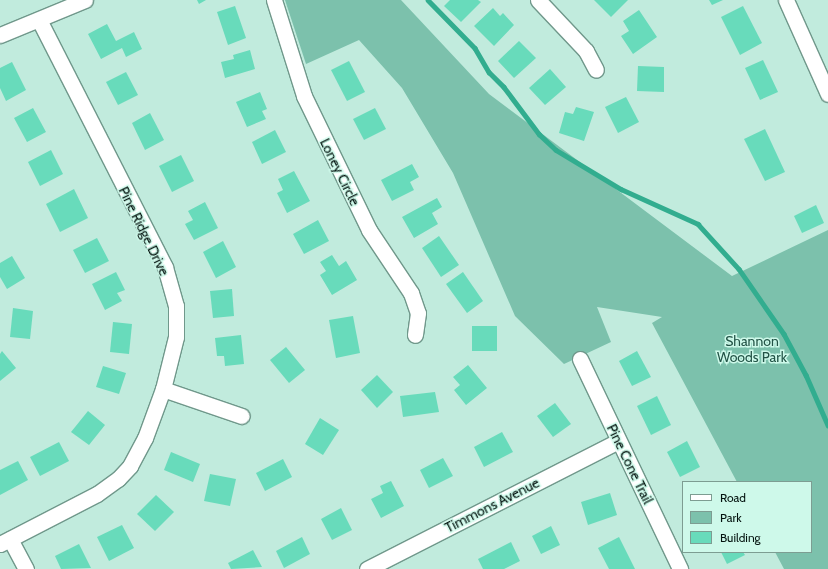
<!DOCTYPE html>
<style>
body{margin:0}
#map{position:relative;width:828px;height:569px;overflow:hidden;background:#c1ebdd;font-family:Cabin,sans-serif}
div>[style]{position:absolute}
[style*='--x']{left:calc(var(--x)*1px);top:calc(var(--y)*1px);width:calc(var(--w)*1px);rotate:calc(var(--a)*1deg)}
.green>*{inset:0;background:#7cc1ac}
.stream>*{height:4.5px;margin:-2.25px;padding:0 2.25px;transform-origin:2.25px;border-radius:2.25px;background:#32ad8f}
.building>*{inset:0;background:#68dbbb}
.roads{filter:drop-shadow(1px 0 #70988b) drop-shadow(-1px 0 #70988b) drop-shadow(0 1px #70988b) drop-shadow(0 -1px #70988b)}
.minor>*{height:15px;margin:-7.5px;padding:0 7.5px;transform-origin:7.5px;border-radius:7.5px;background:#fff}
span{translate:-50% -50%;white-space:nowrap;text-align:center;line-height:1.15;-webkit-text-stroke:3px #cef9ea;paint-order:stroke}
.street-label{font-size:14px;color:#04130f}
.park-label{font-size:14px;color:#225346}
.legend{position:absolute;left:682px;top:481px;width:130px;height:72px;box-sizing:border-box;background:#cef9ea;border:1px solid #7d9d92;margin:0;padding:5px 7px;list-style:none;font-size:12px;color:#04130f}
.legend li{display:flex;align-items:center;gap:8px;height:20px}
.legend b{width:20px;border:1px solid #7d9d92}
</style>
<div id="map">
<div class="green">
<div style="clip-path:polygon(285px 0,401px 0,489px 94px,732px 276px,828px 230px,828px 569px,784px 569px,775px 552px,811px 552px,811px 482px,737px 482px,652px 323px,662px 317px,597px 307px,611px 342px,564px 364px,515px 316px,453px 173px,402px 88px,359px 40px,306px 64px)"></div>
</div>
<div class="stream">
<div style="--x:428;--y:0;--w:67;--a:45.6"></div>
<div style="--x:475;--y:48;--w:28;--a:60"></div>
<div style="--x:489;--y:72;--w:21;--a:45"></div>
<div style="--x:504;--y:87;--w:59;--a:53.3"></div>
<div style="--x:539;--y:134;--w:23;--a:43"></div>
<div style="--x:556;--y:150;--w:76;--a:31"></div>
<div style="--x:621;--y:189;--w:85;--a:24.4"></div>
<div style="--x:698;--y:224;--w:61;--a:47.7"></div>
<div style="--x:739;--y:269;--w:79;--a:55.3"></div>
<div style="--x:784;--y:334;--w:47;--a:61.8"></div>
<div style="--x:806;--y:375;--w:55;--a:66.3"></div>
</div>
<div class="building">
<div style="clip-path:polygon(197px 0,206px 0,199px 4px)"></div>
<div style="clip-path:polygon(450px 0,478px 0,481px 2px,461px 22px,444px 6px)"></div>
<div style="clip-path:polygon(594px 0,628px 0,611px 17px)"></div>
<div style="clip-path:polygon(709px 0,723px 0,712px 5px)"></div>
<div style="clip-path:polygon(235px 6px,246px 38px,228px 45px,217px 12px)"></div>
<div style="clip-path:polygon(743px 6px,762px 43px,740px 55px,721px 17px)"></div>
<div style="clip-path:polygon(493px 8px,500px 16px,503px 13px,514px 25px,494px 46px,474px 26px)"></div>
<div style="clip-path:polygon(639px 10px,657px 37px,633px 54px,621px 36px,629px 31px,623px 21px)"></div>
<div style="clip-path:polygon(107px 24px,116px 41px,134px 32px,142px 49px,126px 57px,122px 48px,101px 59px,88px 34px)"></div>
<div style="clip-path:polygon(519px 41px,536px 58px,514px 78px,498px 61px)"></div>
<div style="clip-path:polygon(250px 50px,255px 69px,225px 78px,221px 62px,234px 59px,233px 55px)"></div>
<div style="clip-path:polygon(763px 60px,778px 92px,760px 100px,745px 68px)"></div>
<div style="clip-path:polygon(349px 61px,365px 92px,347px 101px,331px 70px)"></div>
<div style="clip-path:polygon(12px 62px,26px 90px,6px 101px,0 88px,0 68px)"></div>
<div style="clip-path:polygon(638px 66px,664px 67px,664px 92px,637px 91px)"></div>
<div style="clip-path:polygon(550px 69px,566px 87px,545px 105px,529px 88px)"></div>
<div style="clip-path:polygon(126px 72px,138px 95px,118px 105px,106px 82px)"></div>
<div style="clip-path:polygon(260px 92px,267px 109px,262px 111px,266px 119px,247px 127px,236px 102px)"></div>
<div style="clip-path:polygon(626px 97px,639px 122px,618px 133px,605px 107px)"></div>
<div style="clip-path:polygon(576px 107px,594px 112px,584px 141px,559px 133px,565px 112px,573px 114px)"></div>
<div style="clip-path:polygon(33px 108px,46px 132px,27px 142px,14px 118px)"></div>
<div style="clip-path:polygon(375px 108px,386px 129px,364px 140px,353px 119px)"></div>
<div style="clip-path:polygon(150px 113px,164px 140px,145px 150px,132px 123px)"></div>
<div style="clip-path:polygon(765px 129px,785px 172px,765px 181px,744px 139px)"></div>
<div style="clip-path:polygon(275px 130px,286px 152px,262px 164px,252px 142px)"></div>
<div style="clip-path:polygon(51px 150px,63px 174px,40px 186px,28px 162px)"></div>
<div style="clip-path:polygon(181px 155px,194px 181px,172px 192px,159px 166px)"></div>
<div style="clip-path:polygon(412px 164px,419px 177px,410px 182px,414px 190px,392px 201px,381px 180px)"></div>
<div style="clip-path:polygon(294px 171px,310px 201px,287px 213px,277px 193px,283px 190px,278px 179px)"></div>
<div style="clip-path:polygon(74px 189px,88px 218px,60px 232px,46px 204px)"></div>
<div style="clip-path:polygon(437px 198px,442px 207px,432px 213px,438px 224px,414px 238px,402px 217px)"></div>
<div style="clip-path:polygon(205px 202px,218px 228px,194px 240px,185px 224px,193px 220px,188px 211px)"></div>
<div style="clip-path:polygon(816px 205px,824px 223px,802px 233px,794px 216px)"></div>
<div style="clip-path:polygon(318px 220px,329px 241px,304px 254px,293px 234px)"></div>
<div style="clip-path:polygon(439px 236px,459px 265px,441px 277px,422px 248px)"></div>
<div style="clip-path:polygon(97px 238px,109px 261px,85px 273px,73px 250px)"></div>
<div style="clip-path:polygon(223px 241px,236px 267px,216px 278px,203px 252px)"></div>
<div style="clip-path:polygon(332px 255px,339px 266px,346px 261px,357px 280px,332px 295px,320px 275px,326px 271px,320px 262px)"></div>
<div style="clip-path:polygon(12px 256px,25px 278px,7px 289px,0 277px,0 263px)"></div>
<div style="clip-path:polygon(116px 272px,125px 290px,117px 293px,122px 301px,105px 310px,92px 284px)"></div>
<div style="clip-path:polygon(463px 272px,483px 301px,467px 313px,446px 284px)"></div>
<div style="clip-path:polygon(232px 289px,234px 316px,213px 318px,210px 291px)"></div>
<div style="clip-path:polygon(13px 308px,33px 311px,30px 339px,10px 337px)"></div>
<div style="clip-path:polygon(353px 316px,360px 353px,336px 358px,329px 320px)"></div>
<div style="clip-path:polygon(113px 322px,132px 324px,129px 354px,110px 352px)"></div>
<div style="clip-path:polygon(472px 326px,497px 326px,497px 351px,472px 351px)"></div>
<div style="clip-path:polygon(241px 335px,244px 364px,225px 366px,224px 356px,217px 356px,215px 338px)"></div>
<div style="clip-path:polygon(286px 347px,305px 370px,289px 383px,270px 360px)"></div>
<div style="clip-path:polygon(2px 351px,16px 368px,0 381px,0 354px)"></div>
<div style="clip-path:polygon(637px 351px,651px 377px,632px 386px,619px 361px)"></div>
<div style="clip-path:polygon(468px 365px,487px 388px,466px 405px,454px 390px,460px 385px,453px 377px)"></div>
<div style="clip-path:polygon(103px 366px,126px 373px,119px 394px,96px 387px)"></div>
<div style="clip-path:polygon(377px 375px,393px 392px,377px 408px,361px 390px)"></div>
<div style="clip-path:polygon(435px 392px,439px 412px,403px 417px,400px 396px)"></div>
<div style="clip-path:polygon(657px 396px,671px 425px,651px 435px,637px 406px)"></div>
<div style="clip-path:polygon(555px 403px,571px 424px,553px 437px,537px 416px)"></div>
<div style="clip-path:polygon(88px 411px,105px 425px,89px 445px,71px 432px)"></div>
<div style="clip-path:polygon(320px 418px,339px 430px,323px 455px,305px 444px)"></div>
<div style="clip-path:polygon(502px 432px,513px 452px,484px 467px,474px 447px)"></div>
<div style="clip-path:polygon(687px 441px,700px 467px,680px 477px,667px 452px)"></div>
<div style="clip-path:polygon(59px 442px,69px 461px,40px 476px,30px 457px)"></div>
<div style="clip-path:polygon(171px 452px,200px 464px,193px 482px,164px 470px)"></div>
<div style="clip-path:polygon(443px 458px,453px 476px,429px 488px,420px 470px)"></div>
<div style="clip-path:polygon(283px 459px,292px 477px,265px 491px,256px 473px)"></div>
<div style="clip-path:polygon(18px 461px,28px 480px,0 495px,0 470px)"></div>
<div style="clip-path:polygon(210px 474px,236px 479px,230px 506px,204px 501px)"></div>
<div style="clip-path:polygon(391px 481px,404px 506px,381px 518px,371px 499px,383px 493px,380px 486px)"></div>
<div style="clip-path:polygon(610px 493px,617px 515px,588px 525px,581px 502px)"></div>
<div style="clip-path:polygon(156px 495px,174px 512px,155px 531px,137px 514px)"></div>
<div style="clip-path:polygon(341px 508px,352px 530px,332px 540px,321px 519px)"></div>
<div style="clip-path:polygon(122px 525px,134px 548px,109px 561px,97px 537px)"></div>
<div style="clip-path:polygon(551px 526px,560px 545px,541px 554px,532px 536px)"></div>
<div style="clip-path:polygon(302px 537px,310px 554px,284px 568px,276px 551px)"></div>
<div style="clip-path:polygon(619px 537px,635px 569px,609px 569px,598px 548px)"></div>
<div style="clip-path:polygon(511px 542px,520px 561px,504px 569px,483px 569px,478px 559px)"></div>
<div style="clip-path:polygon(79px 544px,91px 568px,61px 569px,55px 556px)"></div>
<div style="clip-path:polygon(253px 550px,262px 567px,231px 569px,228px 563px)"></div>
<div style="clip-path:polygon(721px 552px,743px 552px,745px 555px,727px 564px)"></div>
</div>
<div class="roads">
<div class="minor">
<div style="--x:274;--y:0;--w:101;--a:72.6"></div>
<div style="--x:304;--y:96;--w:149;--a:64.1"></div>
<div style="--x:369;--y:230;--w:76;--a:56.3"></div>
<div style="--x:411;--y:293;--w:21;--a:71"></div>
<div style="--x:418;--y:313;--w:22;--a:98"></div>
<div style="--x:538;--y:0;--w:70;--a:46.7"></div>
<div style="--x:586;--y:51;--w:21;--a:62"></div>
<div style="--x:786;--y:0;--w:103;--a:65.9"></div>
<div style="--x:0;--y:35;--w:92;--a:-22.4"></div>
<div style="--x:580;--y:359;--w:233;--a:64.5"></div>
<div style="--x:163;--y:389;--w:83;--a:18.9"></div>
<div style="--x:10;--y:539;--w:34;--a:62"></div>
<div style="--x:0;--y:544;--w:109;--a:-27.3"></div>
<div style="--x:97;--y:494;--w:26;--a:-36"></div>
<div style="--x:118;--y:479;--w:18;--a:-47"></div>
<div style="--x:130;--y:466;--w:32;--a:-62"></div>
<div style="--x:145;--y:438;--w:52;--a:-69.8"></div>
<div style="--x:163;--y:389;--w:54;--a:-76"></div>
<div style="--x:176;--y:337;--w:31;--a:-90"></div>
<div style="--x:176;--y:306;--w:41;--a:-105.8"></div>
<div style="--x:165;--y:267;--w:277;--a:-117"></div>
<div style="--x:367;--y:569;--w:282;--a:-27"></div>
</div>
</div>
<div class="street-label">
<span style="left:340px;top:172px;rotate:64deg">Loney Circle</span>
<span style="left:144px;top:231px;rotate:64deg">Pine Ridge Drive</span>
<span style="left:630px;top:464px;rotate:64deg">Pine Cone Trail</span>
<span style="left:492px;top:505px;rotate:-27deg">Timmons Avenue</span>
</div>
<div class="park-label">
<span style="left:752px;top:349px">Shannon<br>Woods Park</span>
</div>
<ul class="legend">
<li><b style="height:5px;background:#fff"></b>Road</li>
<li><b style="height:11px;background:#7cc1ac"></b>Park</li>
<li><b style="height:11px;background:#68dbbb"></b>Building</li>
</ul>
</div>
